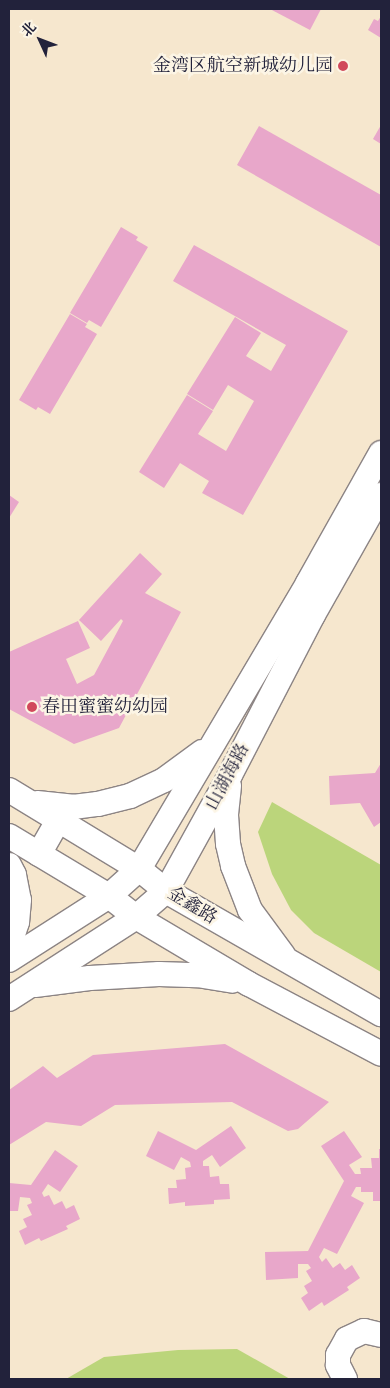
<!DOCTYPE html>
<meta charset="utf-8">
<style>
body{margin:0}
#map{position:relative;width:390px;height:1388px;overflow:hidden;background:#f6e7ce;font-family:"IM FELL French Canon","Noto Serif SC",serif}
div>[style]{position:absolute}
[style*='--x']{left:calc(var(--x)*1px);top:calc(var(--y)*1px);width:calc(var(--w)*1px);rotate:calc(var(--a)*1deg)}
.green>*{inset:0;background:#bbd57b}
.building>*{inset:0;background:#e8a7ca}
.roads{filter:drop-shadow(1px 0 #8c8484) drop-shadow(-1px 0 #8c8484) drop-shadow(0 1px #8c8484) drop-shadow(0 -1px #8c8484)}
.minor>*{height:24px;margin:-12px;padding:0 12px;transform-origin:12px;border-radius:12px;background:#fff}
.dots>*{width:14px;height:14px;translate:-50% -50%;box-sizing:border-box;border:2px solid #fcf5e5;border-radius:50%}
span{translate:-50% -50%;white-space:nowrap;text-align:center;line-height:1.15;-webkit-text-stroke:5px #fcf5e5;paint-order:stroke}
.poi-label{font-size:18px;color:#22223b}
.right{translate:-100% -50%;text-align:right}
.left{translate:0 -50%;text-align:left}
.street-label{font-size:18px;color:#22223b}
.frame{position:absolute;inset:0;border:10px solid #22223b;pointer-events:none}
.north{position:absolute;left:15px;top:15px;width:50px;height:50px;-webkit-text-stroke:4px #fcf5e5;paint-order:stroke;rotate:313deg;font-size:14px;font-weight:700;line-height:20px;text-align:center;color:#22223b}
.north::after{content:'';display:block;margin:auto;width:18px;height:22px;background:#22223b;clip-path:polygon(50% 0,100% 100%,50% 72%,0 100%)}
</style>
<div id="map">
<div class="green">
<div style="clip-path:polygon(272px 802px,381px 865px,381px 972px,314px 933px,291px 910px,272px 874px,258px 832px)"></div>
<div style="clip-path:polygon(237px 1349px,290px 1379px,66px 1379px,104px 1357px,178px 1350px)"></div>
</div>
<div class="building">
<div style="clip-path:polygon(270px 9px,321px 9px,310px 30px)"></div>
<div style="clip-path:polygon(381px 16px,381px 38px,368px 30px,374px 19px,378px 21px)"></div>
<div style="clip-path:polygon(381px 125px,381px 144px,373px 139px)"></div>
<div style="clip-path:polygon(259px 126px,381px 195px,381px 247px,237px 165px)"></div>
<div style="clip-path:polygon(121px 227px,138px 237px,136px 240px,148px 247px,101px 327px,89px 320px,87px 323px,70px 313px)"></div>
<div style="clip-path:polygon(194px 245px,348px 331px,243px 515px,202px 493px,209px 481px,180px 463px,164px 488px,139px 472px,187px 395px,213px 411px,198px 434px,226px 451px,254px 401px,228px 385px,213px 410px,187px 394px,235px 317px,261px 333px,246px 356px,271px 371px,286px 345px,173px 281px)"></div>
<div style="clip-path:polygon(70px 314px,87px 324px,85px 327px,97px 334px,50px 414px,38px 407px,36px 410px,19px 400px)"></div>
<div style="clip-path:polygon(9px 495px,19px 502px,9px 518px)"></div>
<div style="clip-path:polygon(140px 553px,162px 574px,145px 593px,181px 612px,119px 728px,74px 744px,9px 709px,9px 652px,78px 621px,90px 648px,66px 659px,77px 684px,94px 675px,123px 621px,121px 619px,101px 641px,79px 620px)"></div>
<div style="clip-path:polygon(381px 763px,381px 822px,374px 827px,360px 803px,330px 805px,329px 776px,375px 773px)"></div>
<div style="clip-path:polygon(225px 1044px,329px 1102px,298px 1129px,288px 1131px,232px 1102px,115px 1105px,81px 1126px,46px 1122px,9px 1145px,9px 1090px,43px 1066px,57px 1078px,93px 1055px)"></div>
<div style="clip-path:polygon(231px 1126px,246px 1148px,220px 1167px,212px 1155px,203px 1161px,203px 1166px,209px 1166px,210px 1177px,219px 1176px,220px 1184px,229px 1184px,230px 1199px,214px 1200px,214px 1204px,185px 1206px,185px 1202px,169px 1204px,168px 1188px,177px 1188px,176px 1180px,186px 1179px,185px 1168px,191px 1167px,190px 1162px,181px 1157px,174px 1170px,146px 1156px,158px 1131px,196px 1150px)"></div>
<div style="clip-path:polygon(344px 1131px,362px 1157px,349px 1165px,355px 1174px,361px 1174px,360px 1168px,372px 1168px,371px 1158px,379px 1158px,379px 1149px,381px 1149px,381px 1201px,373px 1201px,373px 1192px,361px 1192px,361px 1187px,356px 1187px,351px 1196px,364px 1203px,337px 1254px,324px 1248px,319px 1257px,322px 1262px,326px 1258px,333px 1268px,340px 1263px,345px 1270px,352px 1265px,360px 1278px,347px 1287px,349px 1290px,324px 1306px,322px 1302px,309px 1311px,301px 1298px,308px 1293px,304px 1286px,312px 1281px,306px 1271px,311px 1268px,308px 1264px,298px 1264px,298px 1278px,266px 1280px,265px 1252px,308px 1251px,344px 1181px,321px 1146px)"></div>
<div style="clip-path:polygon(55px 1150px,78px 1166px,60px 1192px,48px 1184px,42px 1193px,44px 1197px,49px 1195px,54px 1205px,62px 1201px,66px 1209px,74px 1205px,80px 1219px,66px 1226px,68px 1229px,41px 1241px,39px 1238px,25px 1245px,19px 1231px,27px 1227px,23px 1219px,32px 1215px,27px 1205px,32px 1203px,30px 1198px,20px 1197px,18px 1211px,9px 1211px,9px 1183px,31px 1185px)"></div>
</div>
<div class="roads">
<div class="minor">
<div style="--x:229;--y:786;--w:29;--a:96"></div>
<div style="--x:226;--y:815;--w:29;--a:86"></div>
<div style="--x:228;--y:844;--w:23;--a:77"></div>
<div style="--x:233;--y:866;--w:47;--a:68.9"></div>
<div style="--x:250;--y:910;--w:56;--a:53.7"></div>
<div style="--x:9;--y:790;--w:152;--a:31.3"></div>
<div style="--x:139;--y:869;--w:35;--a:39"></div>
<div style="--x:166;--y:891;--w:248;--a:29.8"></div>
<div style="--x:37;--y:803;--w:36;--a:6"></div>
<div style="--x:73;--y:807;--w:25;--a:-7"></div>
<div style="--x:98;--y:804;--w:33;--a:-14"></div>
<div style="--x:130;--y:796;--w:38;--a:-25"></div>
<div style="--x:164;--y:780;--w:47;--a:-36.4"></div>
<div style="--x:9;--y:836;--w:117;--a:31"></div>
<div style="--x:109;--y:896;--w:34;--a:38"></div>
<div style="--x:136;--y:917;--w:131;--a:30.7"></div>
<div style="--x:249;--y:984;--w:149;--a:27.9"></div>
<div style="--x:39;--y:854;--w:40;--a:-60.3"></div>
<div style="--x:9;--y:865;--w:11;--a:63"></div>
<div style="--x:14;--y:875;--w:25;--a:79"></div>
<div style="--x:19;--y:900;--w:22;--a:95"></div>
<div style="--x:17;--y:922;--w:25;--a:108"></div>
<div style="--x:9;--y:960;--w:119;--a:-32.6"></div>
<div style="--x:109;--y:896;--w:40;--a:-42"></div>
<div style="--x:139;--y:869;--w:332;--a:-59.4"></div>
<div style="--x:308;--y:583;--w:149;--a:-60.7"></div>
<div style="--x:35;--y:985;--w:55;--a:-7.3"></div>
<div style="--x:90;--y:978;--w:69;--a:-3.3"></div>
<div style="--x:159;--y:974;--w:38;--a:2"></div>
<div style="--x:197;--y:975;--w:36;--a:9"></div>
<div style="--x:9;--y:999;--w:151;--a:-32.8"></div>
<div style="--x:136;--y:917;--w:40;--a:-41"></div>
<div style="--x:166;--y:891;--w:132;--a:-61.1"></div>
<div style="--x:230;--y:775;--w:180;--a:-62.6"></div>
<div style="--x:313;--y:615;--w:138;--a:-60.5"></div>
<div style="--x:345;--y:1379;--w:16;--a:-117"></div>
<div style="--x:338;--y:1365;--w:10;--a:-90"></div>
<div style="--x:338;--y:1355;--w:18;--a:-61"></div>
<div style="--x:347;--y:1339;--w:19;--a:-25"></div>
<div style="--x:364;--y:1331;--w:17;--a:13"></div>
</div>
</div>
<div class="dots">
<div style="left:343px;top:66px;background:#d1495b"></div>
<div style="left:32px;top:707px;background:#d1495b"></div>
</div>
<div class="poi-label">
<span class="right" style="left:333px;top:66px">金湾区航空新城幼儿园</span>
<span class="left" style="left:42px;top:707px">春田蜜蜜幼幼园</span>
</div>
<div class="street-label">
<span style="left:228px;top:777px;rotate:-62deg">山湖海路</span>
<span style="left:192px;top:906px;rotate:31deg">金鑫路</span>
</div>
<div class="frame"></div>
<div class="north">北</div>
</div>
